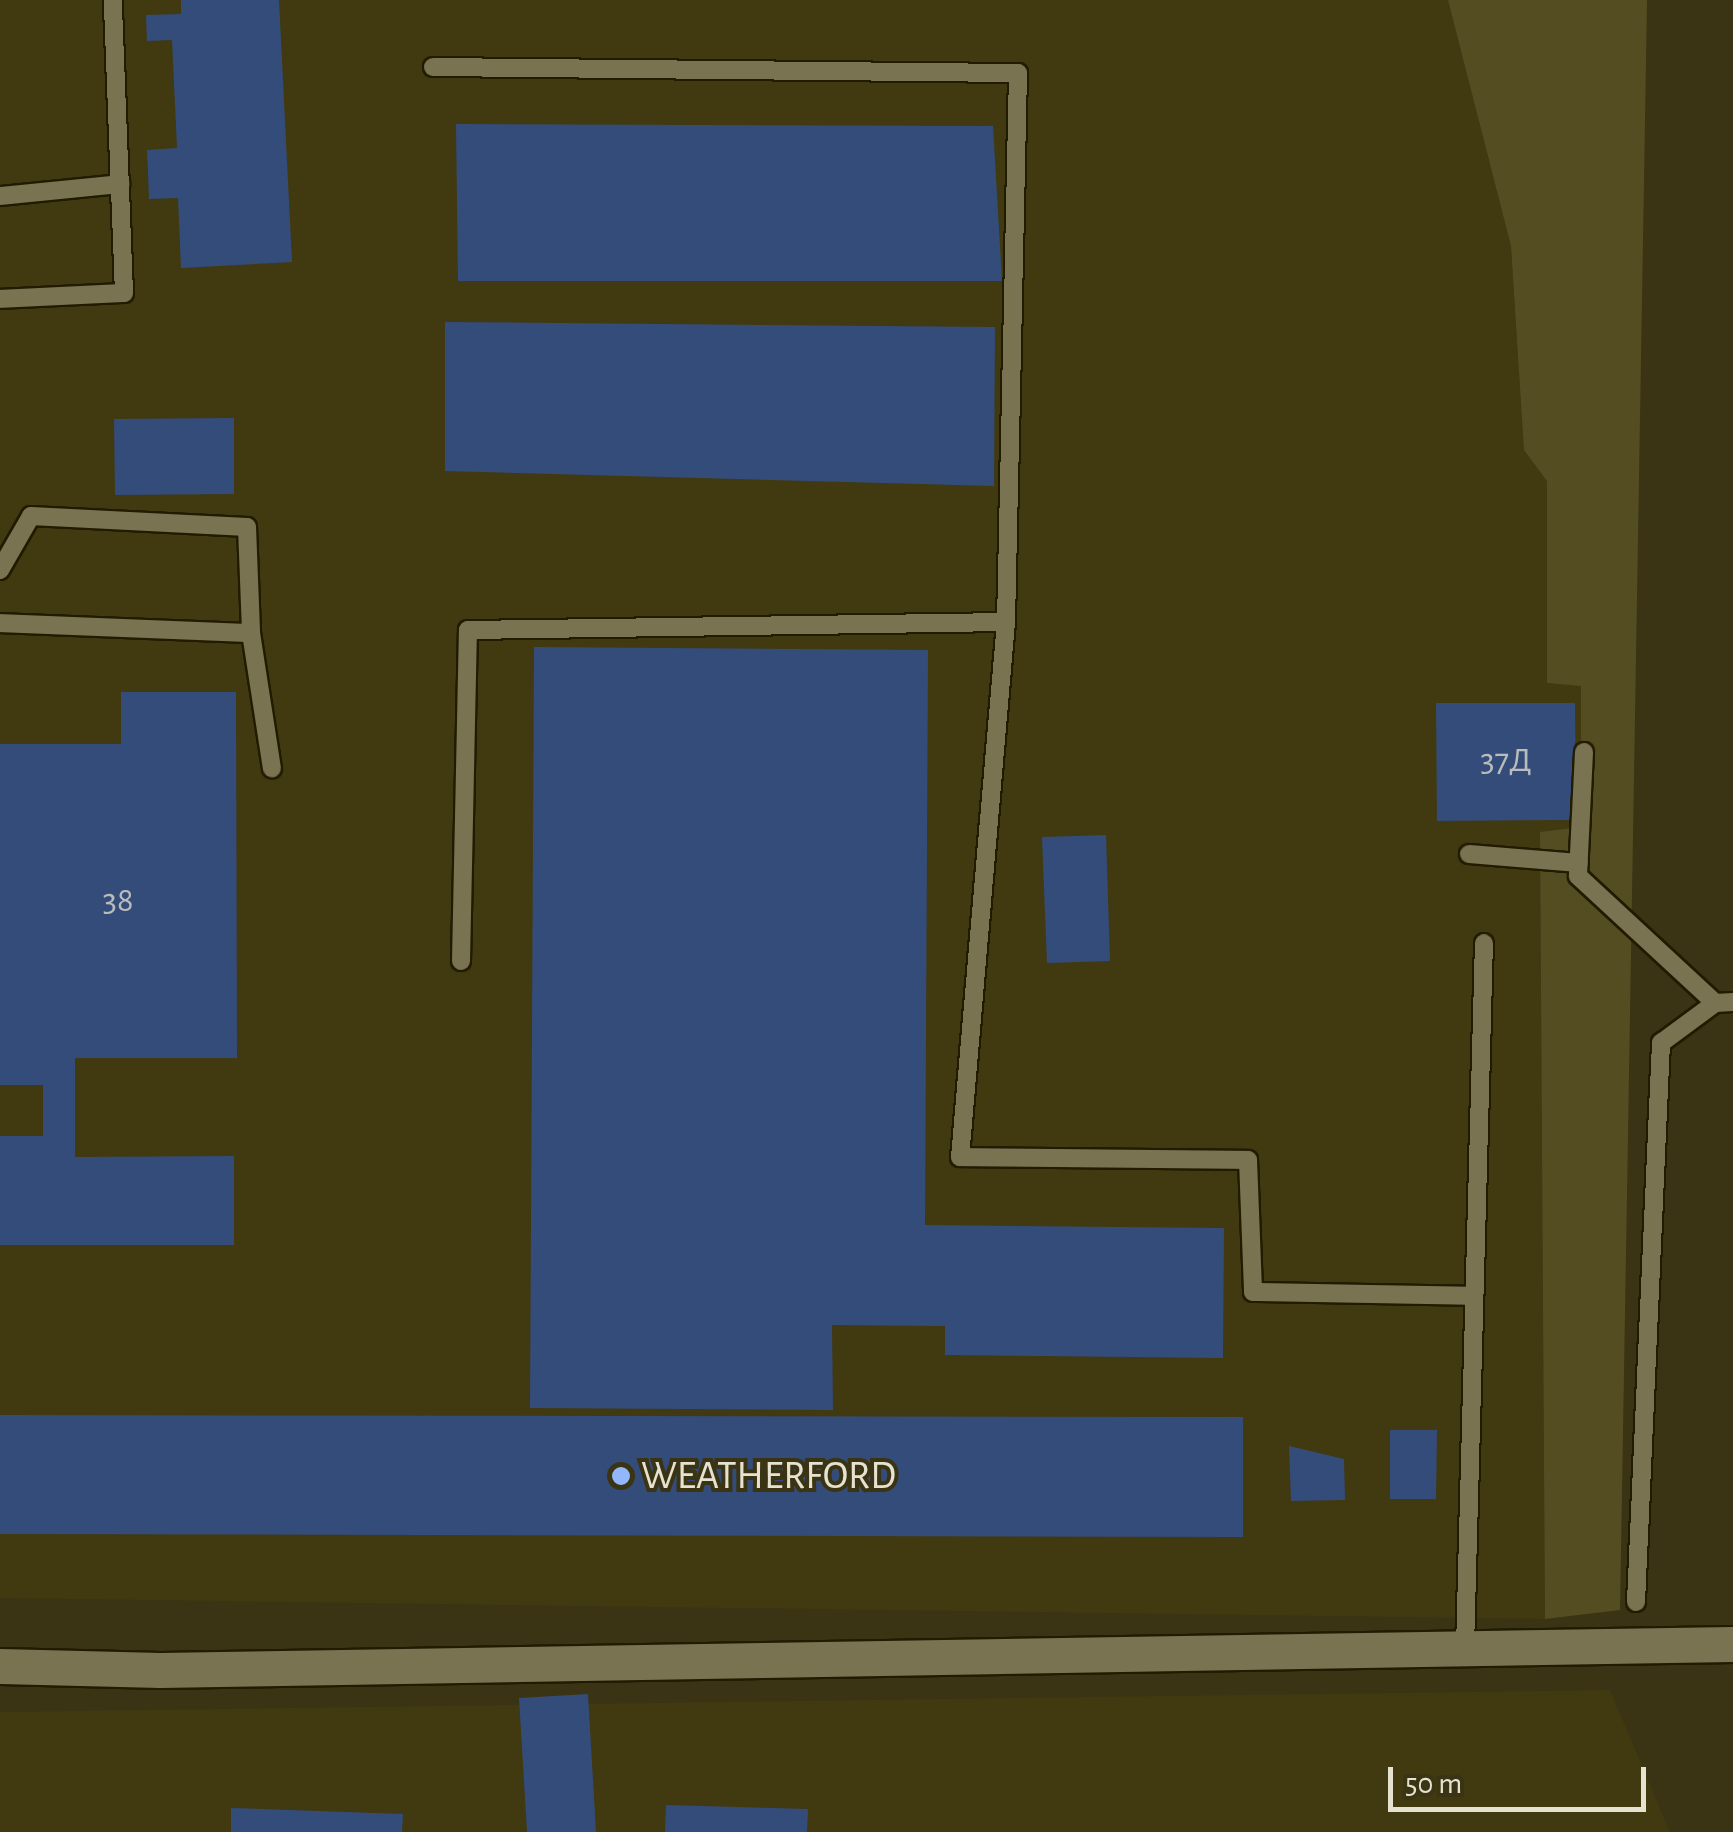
<!DOCTYPE html>
<meta charset="utf-8">
<style>
body{margin:0}
#map{position:relative;width:1733px;height:1832px;overflow:hidden;background:#3a3414;font-family:"Alegreya Sans",sans-serif}
div>[style]{position:absolute}
[style*='--x']{left:calc(var(--x)*1px);top:calc(var(--y)*1px);width:calc(var(--w)*1px);rotate:calc(var(--a)*1deg)}
.built>*{inset:0;background:#413910}
.green>*{inset:0;background:#554d22}
.building>*{inset:0;background:#344c7a}
.roads{filter:drop-shadow(2px 0 #211b00) drop-shadow(-2px 0 #211b00) drop-shadow(0 2px #211b00) drop-shadow(0 -2px #211b00)}
.lane>*{height:18px;margin:-9px;padding:0 9px;transform-origin:9px;border-radius:9px;background:#797352}
.street>*{height:35px;margin:-17.5px;padding:0 17.5px;transform-origin:17.5px;border-radius:17.5px;background:#797352}
.dots>*{width:28px;height:28px;translate:-50% -50%;box-sizing:border-box;border:5px solid #3a3414;border-radius:50%}
span{translate:-50% -50%;white-space:nowrap;text-align:center;line-height:1.15;-webkit-text-stroke:8px #3a3414;paint-order:stroke}
.number-label{font-size:35px;color:#b9bcba}
.number-label span{-webkit-text-stroke-width:0}
.poi-label{font-size:40px;color:#e5e2d0}
.left{translate:0 -50%;text-align:left}
.scale{position:absolute;left:1388px;top:1767px;width:258px;height:45px;box-sizing:border-box;border:5px solid #e5e2d0;border-top:0;padding-left:12px;font-size:30px;line-height:35px;white-space:nowrap;color:#e5e2d0;-webkit-text-stroke:8px #3a3414;paint-order:stroke}
</style>
<div id="map">
<div class="built">
<div style="clip-path:polygon(0 0,1448px 0,1511px 246px,1524px 450px,1548px 480px,1547px 683px,1581px 685px,1581px 827px,1540px 833px,1545px 1619px,0 1598px)"></div>
<div style="clip-path:polygon(1610px 1690px,1670px 1832px,0 1832px,0 1712px)"></div>
</div>
<div class="green">
<div style="clip-path:polygon(1448px 0,1647px 0,1620px 1610px,1545px 1619px,1540px 832px,1581px 827px,1581px 686px,1547px 683px,1547px 481px,1524px 450px,1511px 246px)"></div>
</div>
<div class="building">
<div style="clip-path:polygon(181px 0,279px 0,292px 262px,181px 268px,178px 198px,149px 199px,147px 150px,177px 148px,172px 40px,147px 41px,146px 15px,181px 14px)"></div>
<div style="clip-path:polygon(456px 124px,993px 126px,1002px 281px,458px 281px)"></div>
<div style="clip-path:polygon(445px 322px,995px 327px,994px 486px,445px 471px)"></div>
<div style="clip-path:polygon(234px 418px,234px 494px,115px 495px,114px 419px)"></div>
<div style="clip-path:polygon(534px 647px,928px 650px,925px 1225px,1224px 1228px,1223px 1358px,945px 1355px,945px 1326px,832px 1325px,833px 1410px,530px 1408px)"></div>
<div style="clip-path:polygon(121px 692px,236px 692px,237px 1058px,75px 1058px,75px 1157px,234px 1156px,234px 1245px,0 1245px,0 1136px,43px 1136px,43px 1085px,0 1085px,0 744px,121px 744px)"></div>
<div style="clip-path:polygon(1436px 703px,1575px 703px,1576px 820px,1437px 821px)"></div>
<div style="clip-path:polygon(1106px 835px,1110px 961px,1047px 963px,1042px 837px)"></div>
<div style="clip-path:polygon(0 1415px,1243px 1417px,1243px 1537px,0 1534px)"></div>
<div style="clip-path:polygon(1390px 1430px,1437px 1430px,1436px 1499px,1390px 1499px)"></div>
<div style="clip-path:polygon(1289px 1446px,1344px 1459px,1345px 1500px,1291px 1501px)"></div>
<div style="clip-path:polygon(588px 1694px,596px 1832px,527px 1832px,519px 1698px)"></div>
<div style="clip-path:polygon(666px 1805px,808px 1809px,807px 1832px,665px 1832px)"></div>
<div style="clip-path:polygon(231px 1808px,403px 1814px,402px 1832px,231px 1832px)"></div>
</div>
<div class="roads">
<div class="lane">
<div style="--x:433;--y:67;--w:585;--a:0.59"></div>
<div style="--x:1018;--y:73;--w:549;--a:91.25"></div>
<div style="--x:0;--y:196;--w:121;--a:-5.7"></div>
<div style="--x:0;--y:299;--w:124;--a:-2.8"></div>
<div style="--x:124;--y:293;--w:293;--a:-92.2"></div>
<div style="--x:0;--y:570;--w:62;--a:-60.1"></div>
<div style="--x:31;--y:516;--w:216;--a:2.9"></div>
<div style="--x:247;--y:527;--w:106;--a:87.8"></div>
<div style="--x:0;--y:623;--w:251;--a:2.3"></div>
<div style="--x:251;--y:633;--w:137;--a:81.2"></div>
<div style="--x:1584;--y:752;--w:124;--a:92.8"></div>
<div style="--x:1578;--y:876;--w:187;--a:42.8"></div>
<div style="--x:1469;--y:854;--w:110;--a:4.7"></div>
<div style="--x:461;--y:961;--w:331;--a:-88.8"></div>
<div style="--x:468;--y:630;--w:538;--a:-0.85"></div>
<div style="--x:1006;--y:622;--w:537;--a:94.91"></div>
<div style="--x:960;--y:1157;--w:288;--a:0.6"></div>
<div style="--x:1248;--y:1160;--w:132;--a:87.8"></div>
<div style="--x:1253;--y:1292;--w:221;--a:1"></div>
<div style="--x:1636;--y:1602;--w:560;--a:-87.44"></div>
<div style="--x:1661;--y:1043;--w:67;--a:-36.5"></div>
<div style="--x:1715;--y:1003;--w:18;--a:-3"></div>
<div style="--x:1465;--y:1648;--w:705;--a:-88.46"></div>
</div>
<div class="street">
<div style="--x:0;--y:1666;--w:160;--a:1.4"></div>
<div style="--x:160;--y:1670;--w:1573;--a:-0.95"></div>
</div>
</div>
<div class="dots">
<div style="left:621px;top:1476px;background:#93b7fd"></div>
</div>
<div class="number-label">
<span style="left:1506px;top:761px">37Д</span>
<span style="left:118px;top:901px">38</span>
</div>
<div class="poi-label">
<span class="left" style="left:641px;top:1476px">WEATHERFORD</span>
</div>
<div class="scale">50 m</div>
</div>
